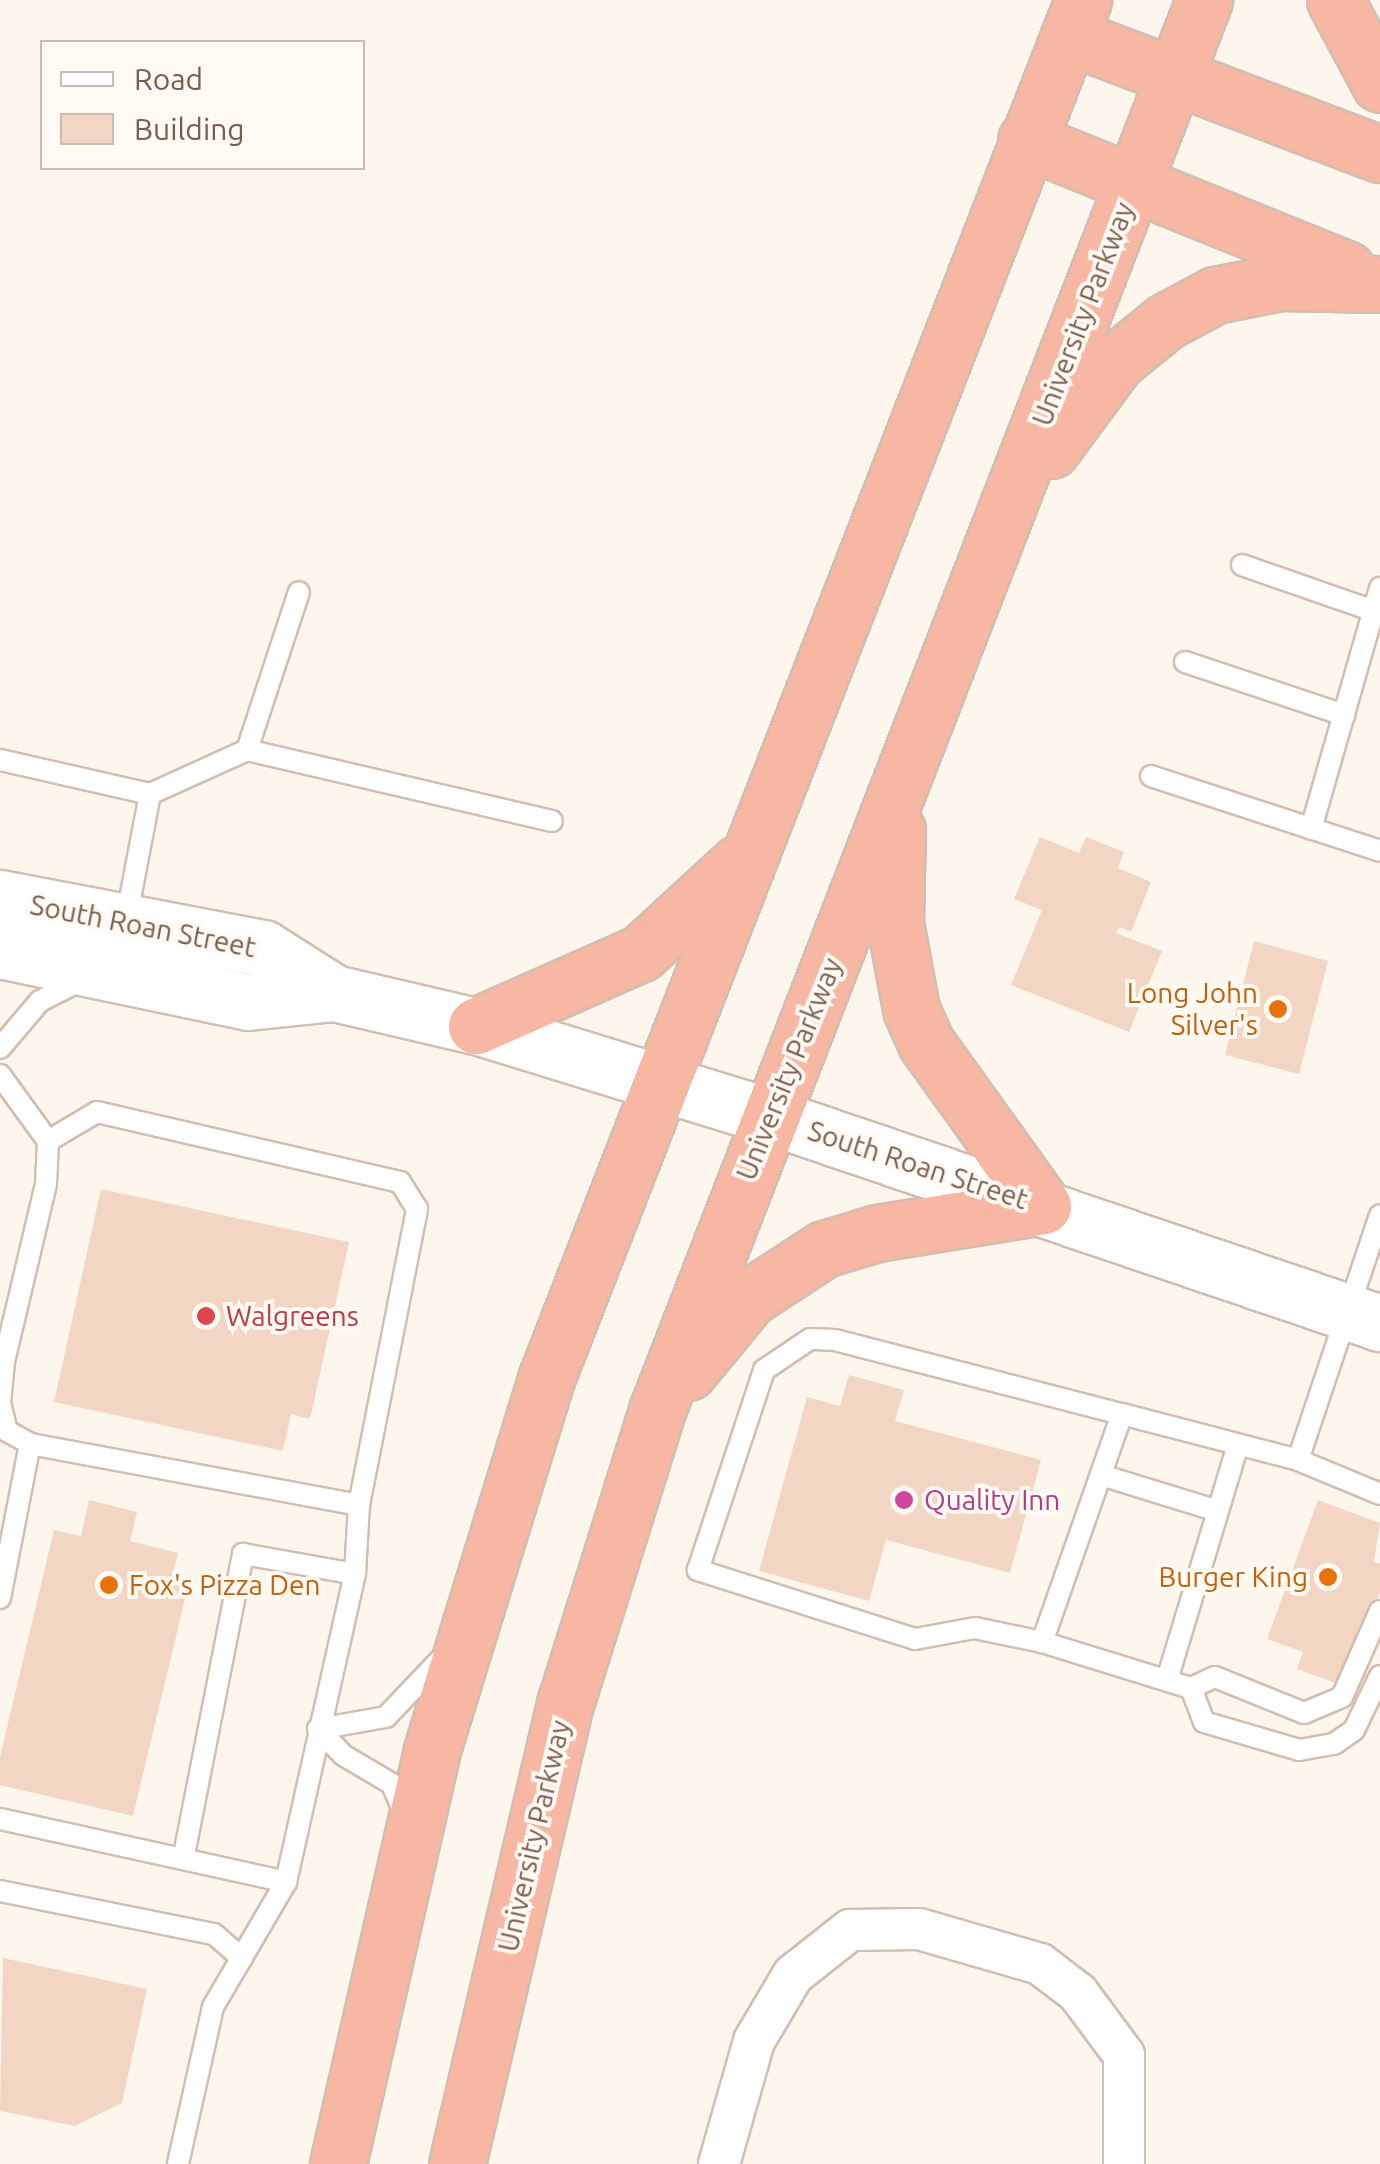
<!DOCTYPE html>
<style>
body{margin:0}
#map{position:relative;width:1380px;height:2164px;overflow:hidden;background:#fdf6ec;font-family:Ubuntu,sans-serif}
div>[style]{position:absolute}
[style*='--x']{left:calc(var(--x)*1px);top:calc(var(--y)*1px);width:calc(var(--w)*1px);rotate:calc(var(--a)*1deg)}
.building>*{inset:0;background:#f3d5c3}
.roads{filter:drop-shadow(2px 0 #d1beb0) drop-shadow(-2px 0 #d1beb0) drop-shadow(0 2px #d1beb0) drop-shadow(0 -2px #d1beb0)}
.lane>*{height:20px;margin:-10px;padding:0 10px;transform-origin:10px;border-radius:10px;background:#fff}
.street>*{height:40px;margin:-20px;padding:0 20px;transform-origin:20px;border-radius:20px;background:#fff}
.secondary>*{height:55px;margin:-27.5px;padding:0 27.5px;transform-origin:27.5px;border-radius:27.5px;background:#fff}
.highway>*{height:55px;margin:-27.5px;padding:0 27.5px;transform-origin:27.5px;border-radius:27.5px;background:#f7b7a3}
.dots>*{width:28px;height:28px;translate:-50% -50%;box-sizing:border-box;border:5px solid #fffaf3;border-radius:50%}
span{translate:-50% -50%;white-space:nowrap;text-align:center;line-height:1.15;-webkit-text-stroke:8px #fffaf3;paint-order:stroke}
.street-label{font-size:28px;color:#7a5c4d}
.food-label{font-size:28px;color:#c56008}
.right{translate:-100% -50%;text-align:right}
.left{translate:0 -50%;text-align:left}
.health-label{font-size:28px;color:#be3a42}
.hotel-label{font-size:28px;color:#b23c85}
.legend{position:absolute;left:40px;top:40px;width:325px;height:130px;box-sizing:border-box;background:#fffaf3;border:2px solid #cabbb1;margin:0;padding:12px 18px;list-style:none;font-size:30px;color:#7a5c4d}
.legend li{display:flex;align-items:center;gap:20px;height:50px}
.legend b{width:50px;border:2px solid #cabbb1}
</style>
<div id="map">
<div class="building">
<div style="clip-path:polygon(1040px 837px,1079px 853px,1086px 837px,1124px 852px,1118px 868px,1151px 882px,1131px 932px,1119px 927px,1116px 933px,1162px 951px,1129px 1032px,1011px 985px,1042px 910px,1014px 899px)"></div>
<div style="clip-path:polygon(1254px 941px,1328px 961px,1299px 1074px,1225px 1055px)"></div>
<div style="clip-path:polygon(101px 1189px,349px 1242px,310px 1419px,291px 1414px,283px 1451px,54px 1402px)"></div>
<div style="clip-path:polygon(849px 1375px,904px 1390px,895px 1421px,1041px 1460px,1010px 1573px,886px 1540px,869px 1601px,759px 1571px,807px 1397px,840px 1406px)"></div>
<div style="clip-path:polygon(89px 1500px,137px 1512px,130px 1541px,178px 1553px,173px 1574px,190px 1578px,133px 1816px,0 1785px,0 1757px,54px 1530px,81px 1536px)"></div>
<div style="clip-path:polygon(1318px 1500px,1380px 1523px,1374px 1562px,1380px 1564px,1380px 1592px,1372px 1614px,1366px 1612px,1344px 1686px,1297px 1669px,1303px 1652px,1267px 1639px)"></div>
<div style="clip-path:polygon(3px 1958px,147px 1989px,122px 2103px,75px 2126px,0 2111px)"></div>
</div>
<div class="roads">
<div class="lane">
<div style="--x:1242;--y:565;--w:140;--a:19.2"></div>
<div style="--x:1185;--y:662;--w:168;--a:18.4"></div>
<div style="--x:247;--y:750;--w:166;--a:-71.8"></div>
<div style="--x:0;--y:760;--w:154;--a:12.8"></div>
<div style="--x:150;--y:794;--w:128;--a:100.8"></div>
<div style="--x:1151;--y:776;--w:241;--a:18.1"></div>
<div style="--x:150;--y:794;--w:107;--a:-24.4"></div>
<div style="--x:247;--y:750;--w:313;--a:13.1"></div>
<div style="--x:1311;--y:829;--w:251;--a:-74"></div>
<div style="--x:0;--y:1048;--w:62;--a:-49.6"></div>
<div style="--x:40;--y:1001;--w:45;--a:-26.6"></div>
<div style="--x:0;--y:1075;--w:82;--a:54"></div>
<div style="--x:48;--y:1141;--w:43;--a:92.7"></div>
<div style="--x:46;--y:1184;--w:183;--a:103.3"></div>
<div style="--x:4;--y:1362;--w:41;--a:95.6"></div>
<div style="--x:0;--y:1403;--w:29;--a:76"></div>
<div style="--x:7;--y:1431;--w:26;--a:29"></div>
<div style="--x:30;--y:1444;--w:335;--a:10.5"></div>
<div style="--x:359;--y:1505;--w:302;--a:-78.9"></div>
<div style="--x:417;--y:1209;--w:32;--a:-122"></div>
<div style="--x:400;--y:1182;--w:311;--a:-167"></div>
<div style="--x:97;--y:1112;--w:57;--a:149.4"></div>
<div style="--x:1122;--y:1414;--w:242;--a:109.3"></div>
<div style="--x:1042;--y:1642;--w:68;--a:-168.2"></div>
<div style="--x:975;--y:1628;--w:61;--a:169.6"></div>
<div style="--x:915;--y:1639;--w:228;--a:-162.4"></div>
<div style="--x:698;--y:1570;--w:211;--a:-71.7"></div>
<div style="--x:764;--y:1370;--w:55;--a:-34"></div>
<div style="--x:810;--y:1339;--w:25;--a:2"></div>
<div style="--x:835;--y:1340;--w:296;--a:14.5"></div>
<div style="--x:1122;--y:1414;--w:182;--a:14.6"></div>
<div style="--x:1298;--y:1460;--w:258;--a:-71.5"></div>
<div style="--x:1298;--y:1460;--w:89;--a:22.5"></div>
<div style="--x:1101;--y:1475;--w:122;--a:17.1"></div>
<div style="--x:0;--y:1598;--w:157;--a:-79"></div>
<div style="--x:1042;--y:1642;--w:156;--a:17.2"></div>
<div style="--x:1191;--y:1688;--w:26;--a:-25"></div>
<div style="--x:1215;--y:1677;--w:96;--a:22"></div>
<div style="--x:1304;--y:1713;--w:41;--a:-22.8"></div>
<div style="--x:1342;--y:1697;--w:94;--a:-66.2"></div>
<div style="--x:1167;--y:1680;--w:245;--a:-73.2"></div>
<div style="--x:1191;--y:1688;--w:36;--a:69"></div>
<div style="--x:1204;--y:1722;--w:99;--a:16.4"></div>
<div style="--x:1299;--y:1750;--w:36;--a:-10"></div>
<div style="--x:1334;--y:1744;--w:24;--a:-35"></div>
<div style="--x:1354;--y:1730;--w:60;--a:-64.3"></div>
<div style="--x:318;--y:1729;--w:69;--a:-10"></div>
<div style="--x:386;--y:1717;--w:83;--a:-46.5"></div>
<div style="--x:318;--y:1729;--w:36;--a:46"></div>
<div style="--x:343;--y:1755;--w:57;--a:30.6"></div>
<div style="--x:392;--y:1784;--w:30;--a:67"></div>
<div style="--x:0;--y:1819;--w:293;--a:12.4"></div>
<div style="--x:286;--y:1882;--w:145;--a:120.3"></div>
<div style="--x:213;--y:2007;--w:161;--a:102.6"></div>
<div style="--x:184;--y:1855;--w:307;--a:-78.9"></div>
<div style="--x:243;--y:1554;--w:114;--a:10.1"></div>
<div style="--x:355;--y:1574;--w:69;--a:-86.7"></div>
<div style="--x:286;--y:1882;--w:316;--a:-77.4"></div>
<div style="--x:0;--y:1891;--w:218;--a:11.4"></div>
<div style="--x:214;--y:1934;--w:37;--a:41"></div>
</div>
<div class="street">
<div style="--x:719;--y:2164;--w:128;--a:-74.1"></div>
<div style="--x:754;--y:2041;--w:77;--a:-59.4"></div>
<div style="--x:793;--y:1975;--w:73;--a:-38.3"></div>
<div style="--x:850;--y:1930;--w:69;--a:-0.8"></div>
<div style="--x:919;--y:1929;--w:126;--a:16.1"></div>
<div style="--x:1040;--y:1964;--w:48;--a:37.3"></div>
<div style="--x:1078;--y:1993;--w:77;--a:53.4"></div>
<div style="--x:1124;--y:2055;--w:109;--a:90"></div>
</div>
<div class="secondary">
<div style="--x:0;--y:898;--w:268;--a:10.8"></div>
<div style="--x:263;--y:948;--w:84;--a:32.4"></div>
<div style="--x:0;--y:950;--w:253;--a:11.8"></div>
<div style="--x:248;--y:1002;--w:86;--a:-6"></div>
<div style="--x:334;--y:993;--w:146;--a:13.1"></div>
<div style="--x:476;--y:1026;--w:307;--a:17.1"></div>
<div style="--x:769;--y:1116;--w:645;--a:18.72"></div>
</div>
<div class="highway">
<div style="--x:1335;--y:0;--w:95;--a:61.8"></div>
<div style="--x:1069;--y:36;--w:333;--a:20.8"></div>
<div style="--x:1026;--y:140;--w:346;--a:22"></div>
<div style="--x:1051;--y:450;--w:109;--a:-53.5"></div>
<div style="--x:1116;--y:362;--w:63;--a:-39.2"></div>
<div style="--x:1165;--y:322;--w:57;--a:-28.4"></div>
<div style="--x:1215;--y:295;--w:67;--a:-11.1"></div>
<div style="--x:1281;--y:282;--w:99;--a:1.2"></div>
<div style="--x:476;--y:1026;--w:180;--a:-23.9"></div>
<div style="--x:641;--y:953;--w:133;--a:-42.6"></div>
<div style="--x:688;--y:1372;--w:96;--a:-50.5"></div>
<div style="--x:749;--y:1298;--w:90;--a:-33.2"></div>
<div style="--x:824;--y:1249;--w:55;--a:-16.8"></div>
<div style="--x:877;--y:1233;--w:168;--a:-9.2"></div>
<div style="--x:1043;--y:1206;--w:201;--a:-125.7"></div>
<div style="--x:926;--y:1043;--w:37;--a:-114"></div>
<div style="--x:911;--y:1009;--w:87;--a:-100.5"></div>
<div style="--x:895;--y:923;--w:93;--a:-88.8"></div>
<div style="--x:338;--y:2164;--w:421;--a:-77.2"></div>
<div style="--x:431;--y:1753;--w:391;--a:-72.9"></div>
<div style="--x:546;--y:1379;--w:1480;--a:-68.72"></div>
<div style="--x:457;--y:2164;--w:476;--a:-76.8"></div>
<div style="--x:566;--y:1701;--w:307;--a:-72.6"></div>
<div style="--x:658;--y:1408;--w:1510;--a:-68.8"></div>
</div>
</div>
<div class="dots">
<div style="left:1278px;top:1009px;background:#e8710a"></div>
<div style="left:206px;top:1316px;background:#e0444e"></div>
<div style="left:904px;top:1500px;background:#d1479c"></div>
<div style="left:1328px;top:1577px;background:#e8710a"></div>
<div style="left:109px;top:1585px;background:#e8710a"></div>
</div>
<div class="street-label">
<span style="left:1083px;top:314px;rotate:-69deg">University Parkway</span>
<span style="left:143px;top:926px;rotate:11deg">South Roan Street</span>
<span style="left:789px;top:1069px;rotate:-68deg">University Parkway</span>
<span style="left:918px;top:1165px;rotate:18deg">South Roan Street</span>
<span style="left:534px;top:1836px;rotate:-77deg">University Parkway</span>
</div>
<div class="food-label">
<span class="right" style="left:1258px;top:1009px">Long John<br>Silver's</span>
<span class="right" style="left:1308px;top:1577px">Burger King</span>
<span class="left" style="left:129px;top:1585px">Fox's Pizza Den</span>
</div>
<div class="health-label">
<span class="left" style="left:226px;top:1316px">Walgreens</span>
</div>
<div class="hotel-label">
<span class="left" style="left:924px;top:1500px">Quality Inn</span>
</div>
<ul class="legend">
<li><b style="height:12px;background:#fff"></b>Road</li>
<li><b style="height:28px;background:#f3d5c3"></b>Building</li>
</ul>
</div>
